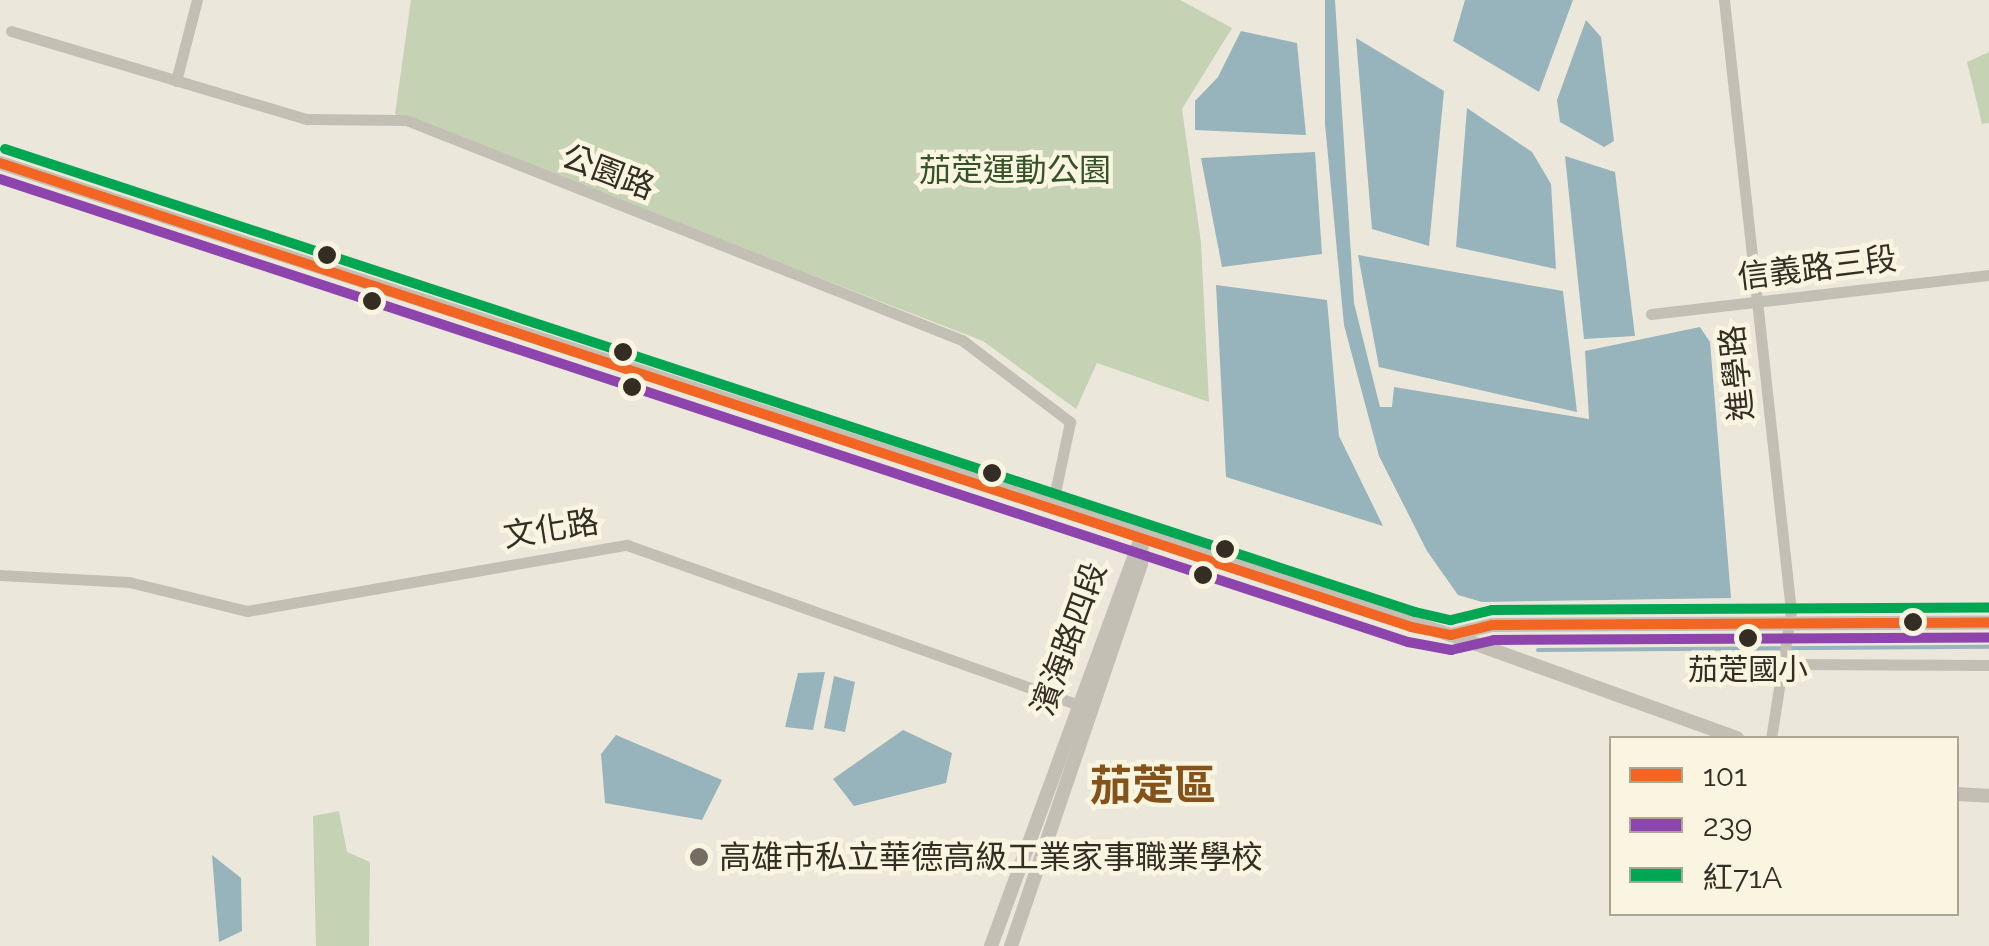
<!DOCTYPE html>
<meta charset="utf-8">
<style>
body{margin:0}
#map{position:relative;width:1989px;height:946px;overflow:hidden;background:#ebe8db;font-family:Raleway,"Noto Sans TC",sans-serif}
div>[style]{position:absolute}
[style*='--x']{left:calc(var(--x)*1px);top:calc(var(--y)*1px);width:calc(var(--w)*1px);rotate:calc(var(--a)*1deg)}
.green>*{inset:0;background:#c5d2b4}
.water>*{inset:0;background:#97b3bc}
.stream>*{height:4px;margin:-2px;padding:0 2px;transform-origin:2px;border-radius:2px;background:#97b3bc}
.minor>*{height:11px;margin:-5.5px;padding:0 5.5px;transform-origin:5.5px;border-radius:5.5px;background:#c3bfb5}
.tertiary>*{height:14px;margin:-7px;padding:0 7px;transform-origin:7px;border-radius:7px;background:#c3bfb5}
.bus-1>*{height:10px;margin:-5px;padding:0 5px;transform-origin:5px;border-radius:5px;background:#f26522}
.bus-2>*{height:10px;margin:-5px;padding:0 5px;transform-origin:5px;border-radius:5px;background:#8e44ad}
.bus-3>*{height:10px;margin:-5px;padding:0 5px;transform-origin:5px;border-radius:5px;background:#00a651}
.dots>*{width:28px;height:28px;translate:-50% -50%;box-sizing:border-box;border:5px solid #f9f5e1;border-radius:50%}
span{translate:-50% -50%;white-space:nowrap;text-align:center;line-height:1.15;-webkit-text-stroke:9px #f9f5e1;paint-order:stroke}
.bus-label{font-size:30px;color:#332d24}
.park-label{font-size:32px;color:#365227}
.street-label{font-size:32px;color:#332d24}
.poi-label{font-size:32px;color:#332d24}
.left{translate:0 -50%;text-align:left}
.district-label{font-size:42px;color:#85521a;font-weight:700}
.legend{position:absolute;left:1609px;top:736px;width:350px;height:180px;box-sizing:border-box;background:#f9f5e1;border:2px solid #aaa595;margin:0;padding:12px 18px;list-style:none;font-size:30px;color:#332d24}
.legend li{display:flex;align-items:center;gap:20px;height:50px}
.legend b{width:50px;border:2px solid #aaa595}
</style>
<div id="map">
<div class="green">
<div style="clip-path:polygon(411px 0,1180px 0,1232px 28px,1182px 109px,1201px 242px,1209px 402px,1097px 363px,1076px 409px,983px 341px,395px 114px)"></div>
<div style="clip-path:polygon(1989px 52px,1989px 123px,1982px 124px,1967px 62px)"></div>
<div style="clip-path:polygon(339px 811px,347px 852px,370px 862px,369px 946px,316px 946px,313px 816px)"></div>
</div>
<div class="water">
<div style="clip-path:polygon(1325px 0,1335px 0,1354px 303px,1380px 407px,1392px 407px,1394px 387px,1589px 419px,1585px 351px,1700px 327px,1710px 342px,1731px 598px,1482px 602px,1458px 595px,1427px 551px,1379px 456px,1344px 325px,1325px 124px)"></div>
<div style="clip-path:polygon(1465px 0,1573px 0,1539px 92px,1453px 41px)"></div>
<div style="clip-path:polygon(1586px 20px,1601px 37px,1614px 141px,1604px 147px,1560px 122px,1557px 100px)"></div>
<div style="clip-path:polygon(1241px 31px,1297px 43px,1306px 135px,1195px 130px,1195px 101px,1218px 77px)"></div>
<div style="clip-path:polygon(1356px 38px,1444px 91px,1429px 246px,1372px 229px)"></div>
<div style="clip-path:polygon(1467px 108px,1532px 152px,1551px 184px,1556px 269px,1456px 247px)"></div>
<div style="clip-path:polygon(1315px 152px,1322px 254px,1222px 267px,1201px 158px)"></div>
<div style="clip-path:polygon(1565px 156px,1615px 172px,1635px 336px,1584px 339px)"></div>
<div style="clip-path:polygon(1358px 255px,1563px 291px,1577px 412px,1379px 367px)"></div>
<div style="clip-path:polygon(1216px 285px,1327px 300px,1339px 436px,1383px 526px,1226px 477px)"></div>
<div style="clip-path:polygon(825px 672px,813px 730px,785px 727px,798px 673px)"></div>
<div style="clip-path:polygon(834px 676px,855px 682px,845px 732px,824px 728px)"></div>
<div style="clip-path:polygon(903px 730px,952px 753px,946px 783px,854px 806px,833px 779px)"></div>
<div style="clip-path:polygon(616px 735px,722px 780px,702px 820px,605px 803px,601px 754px)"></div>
<div style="clip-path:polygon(212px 855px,241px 878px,242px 931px,219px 942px)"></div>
</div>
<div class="stream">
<div style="--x:1538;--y:650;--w:451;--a:-0.4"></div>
</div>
<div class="minor">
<div style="--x:1724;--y:0;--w:615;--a:83.74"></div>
<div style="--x:1791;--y:611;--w:129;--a:98.9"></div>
<div style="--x:11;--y:31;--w:309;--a:16.6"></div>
<div style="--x:307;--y:119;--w:99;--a:0.6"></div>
<div style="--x:406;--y:120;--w:598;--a:21.59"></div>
<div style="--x:962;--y:340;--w:136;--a:37.2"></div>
<div style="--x:1070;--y:422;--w:87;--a:102"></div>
<div style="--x:176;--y:81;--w:84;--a:-75.5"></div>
<div style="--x:1651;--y:314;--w:340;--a:-6.6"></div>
<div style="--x:0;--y:575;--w:129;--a:3.1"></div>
<div style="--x:129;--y:582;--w:122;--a:13.8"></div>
<div style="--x:247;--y:611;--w:386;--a:-9.9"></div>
<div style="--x:627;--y:545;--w:488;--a:19.5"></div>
<div style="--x:1788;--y:664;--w:201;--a:0.3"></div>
</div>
<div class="tertiary">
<div style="--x:0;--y:163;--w:1526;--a:18.02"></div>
<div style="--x:1451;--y:635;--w:304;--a:19.8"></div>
<div style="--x:1451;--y:635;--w:42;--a:-13.7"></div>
<div style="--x:1492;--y:625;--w:497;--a:-0.3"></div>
<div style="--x:1956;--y:794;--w:33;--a:3"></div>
<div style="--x:991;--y:946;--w:438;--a:-69.8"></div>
<div style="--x:1011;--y:946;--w:404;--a:-71.2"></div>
<div style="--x:1141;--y:564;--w:28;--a:-88"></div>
</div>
<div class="bus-1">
<div style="--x:0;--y:163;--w:1485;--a:18.2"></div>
<div style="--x:1411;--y:627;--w:41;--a:11.3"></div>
<div style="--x:1451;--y:635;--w:42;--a:-13.7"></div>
<div style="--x:1492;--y:625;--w:497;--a:-0.3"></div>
</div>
<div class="bus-2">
<div style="--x:0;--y:179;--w:1482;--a:18.2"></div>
<div style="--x:1408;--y:642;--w:44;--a:10.5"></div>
<div style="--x:1451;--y:650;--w:44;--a:-13.1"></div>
<div style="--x:1494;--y:640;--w:495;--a:-0.3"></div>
</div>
<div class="bus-3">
<div style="--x:5;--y:149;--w:1484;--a:18.18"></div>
<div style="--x:1415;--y:612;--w:37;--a:13"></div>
<div style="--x:1451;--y:620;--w:42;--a:-13.7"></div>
<div style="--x:1492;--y:610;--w:497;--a:-0.3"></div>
</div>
<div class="dots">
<div style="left:327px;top:255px;background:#332d24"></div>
<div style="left:372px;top:301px;background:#332d24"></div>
<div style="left:623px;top:352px;background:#332d24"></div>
<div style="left:632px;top:387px;background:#332d24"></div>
<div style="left:992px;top:473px;background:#332d24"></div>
<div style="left:1225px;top:549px;background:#332d24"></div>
<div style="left:1203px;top:575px;background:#332d24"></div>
<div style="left:1913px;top:622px;background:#332d24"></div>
<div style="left:1748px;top:638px;background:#332d24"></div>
<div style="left:699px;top:857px;background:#736e64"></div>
</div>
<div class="bus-label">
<span style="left:1748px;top:670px">茄萣國小</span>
</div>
<div class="park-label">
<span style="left:1015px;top:170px">茄萣運動公園</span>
</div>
<div class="street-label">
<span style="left:608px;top:172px;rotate:21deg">公園路</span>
<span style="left:1817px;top:268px;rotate:-7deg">信義路三段</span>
<span style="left:1737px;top:373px;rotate:-96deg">進學路</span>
<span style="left:551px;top:529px;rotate:-9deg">文化路</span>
<span style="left:1069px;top:639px;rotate:-70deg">濱海路四段</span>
</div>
<div class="poi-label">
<span class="left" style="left:719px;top:857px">高雄市私立華德高級工業家事職業學校</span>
</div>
<div class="district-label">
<span style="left:1153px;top:786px">茄萣區</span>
</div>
<ul class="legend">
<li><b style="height:12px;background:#f26522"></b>101</li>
<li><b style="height:12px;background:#8e44ad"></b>239</li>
<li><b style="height:12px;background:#00a651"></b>紅71A</li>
</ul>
</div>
